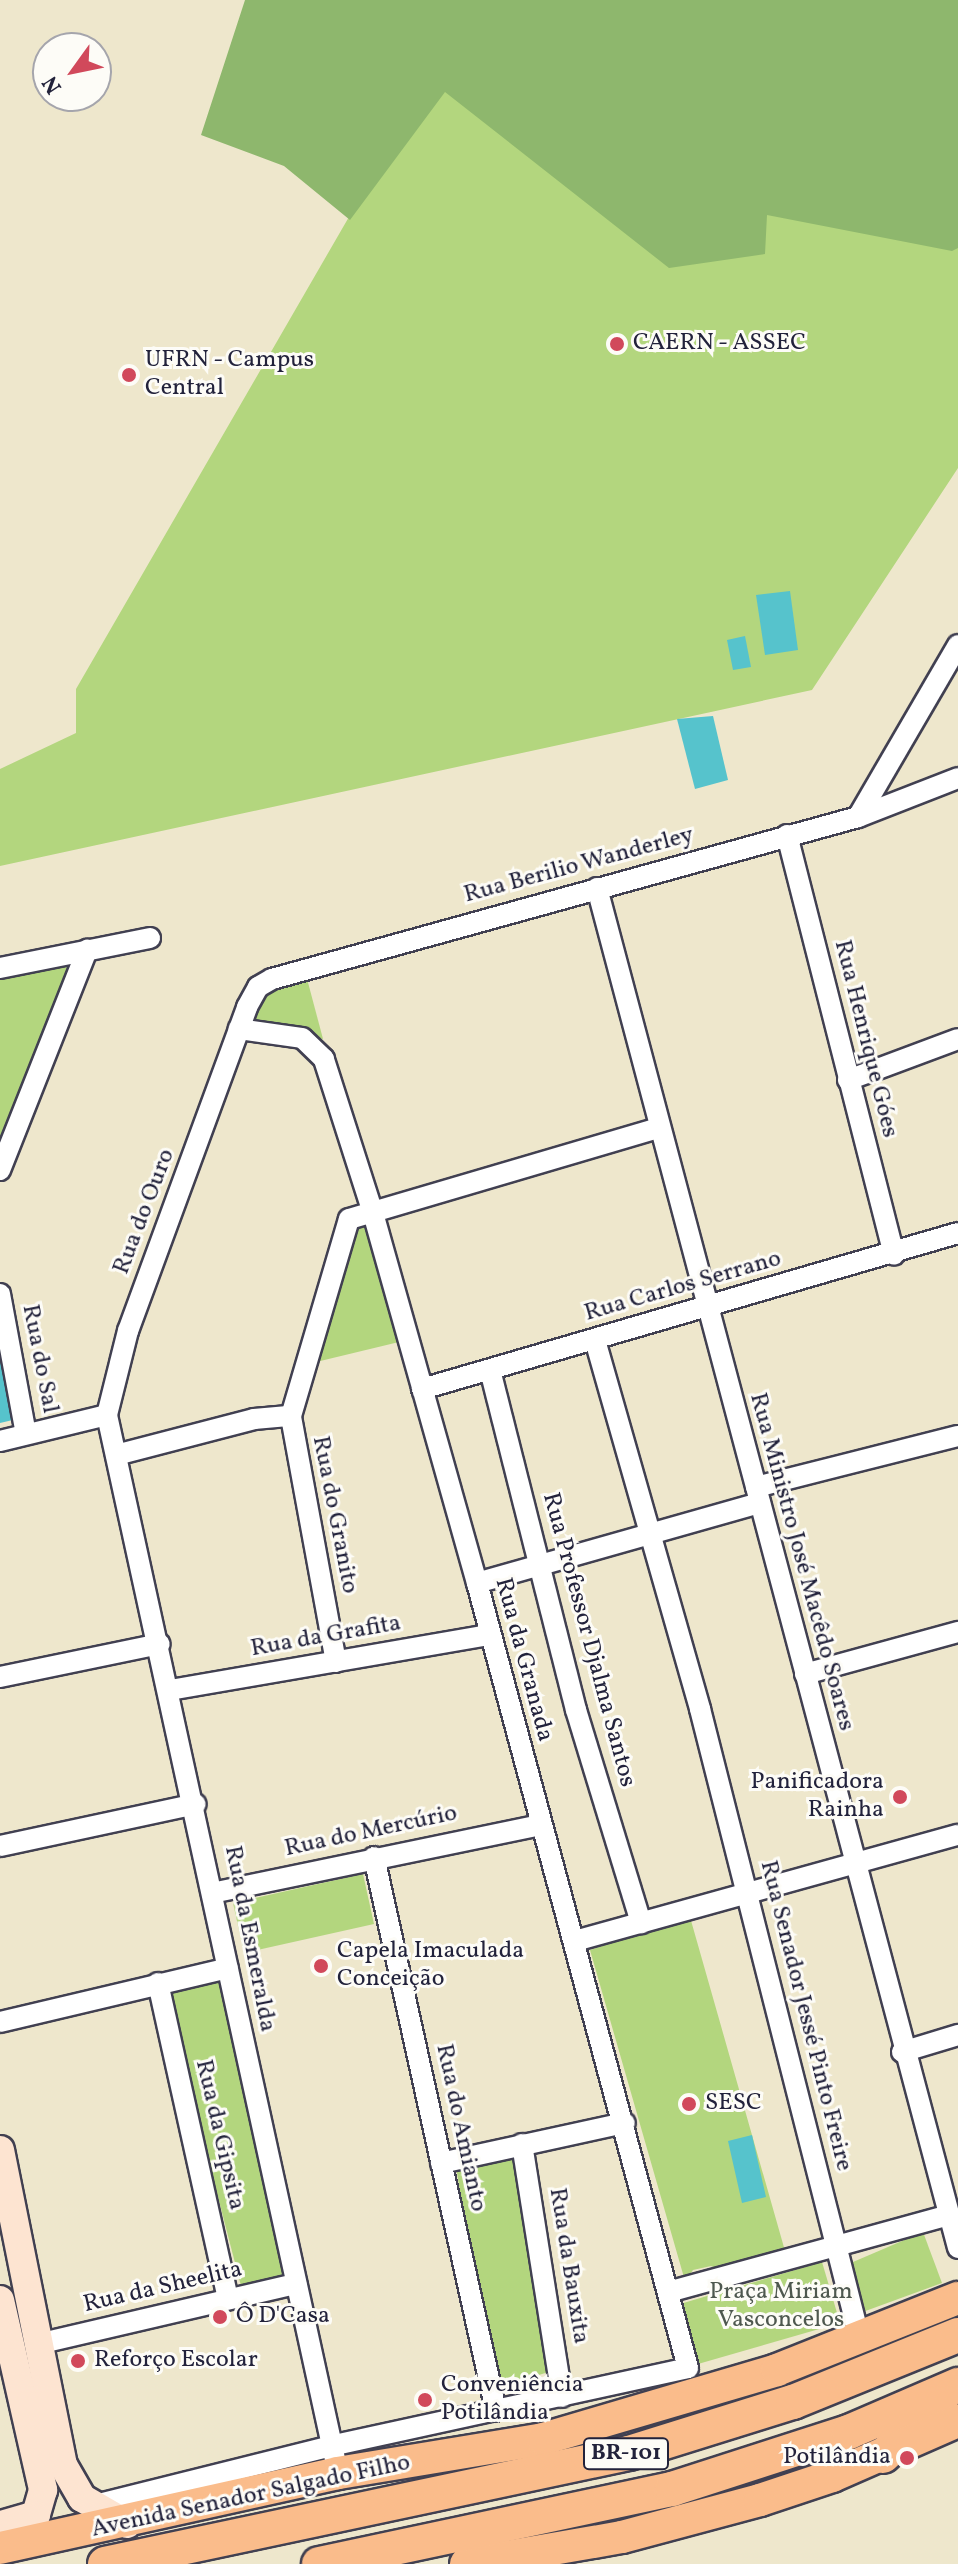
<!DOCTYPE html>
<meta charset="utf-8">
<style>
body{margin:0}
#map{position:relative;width:958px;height:2564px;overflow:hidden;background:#eee7cc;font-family:Vollkorn,serif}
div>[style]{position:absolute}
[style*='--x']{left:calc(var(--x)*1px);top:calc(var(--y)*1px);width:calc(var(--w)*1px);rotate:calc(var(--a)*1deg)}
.green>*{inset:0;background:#b3d67e}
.forest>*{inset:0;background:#8eb76d}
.water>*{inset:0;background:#56c3cc}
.roads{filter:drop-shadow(2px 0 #414051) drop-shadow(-2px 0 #414051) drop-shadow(0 2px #414051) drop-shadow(0 -2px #414051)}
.minor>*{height:20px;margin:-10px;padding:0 10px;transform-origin:10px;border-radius:10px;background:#fff}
.secondary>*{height:28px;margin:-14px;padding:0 14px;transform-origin:14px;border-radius:14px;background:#fde4d1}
.primary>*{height:32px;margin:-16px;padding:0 16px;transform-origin:16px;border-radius:16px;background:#fabc8b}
.trunk>*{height:34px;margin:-17px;padding:0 17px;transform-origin:17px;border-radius:17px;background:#fabc8b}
.dots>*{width:22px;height:22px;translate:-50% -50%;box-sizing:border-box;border:4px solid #fdfcf7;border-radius:50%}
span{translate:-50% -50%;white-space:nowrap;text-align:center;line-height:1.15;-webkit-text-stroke:6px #fdfcf7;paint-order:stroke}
.shield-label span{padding:2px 6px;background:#fdfcf7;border:2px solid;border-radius:6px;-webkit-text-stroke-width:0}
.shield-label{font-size:22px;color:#22223b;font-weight:700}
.poi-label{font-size:24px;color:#22223b}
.left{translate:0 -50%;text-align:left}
.right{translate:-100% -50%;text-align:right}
.street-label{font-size:24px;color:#22223b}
.park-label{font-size:24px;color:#4e584f}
.north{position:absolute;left:32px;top:32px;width:80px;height:80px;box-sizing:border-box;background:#fdfcf7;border:2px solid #a5a5ac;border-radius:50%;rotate:237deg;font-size:22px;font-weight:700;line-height:32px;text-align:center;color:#22223b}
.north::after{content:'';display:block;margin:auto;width:28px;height:36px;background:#d1495b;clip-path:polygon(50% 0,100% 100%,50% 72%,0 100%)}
</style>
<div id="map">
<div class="green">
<div style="clip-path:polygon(405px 0,958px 0,958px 468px,812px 690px,0 866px,0 769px,76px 733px,76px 689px,416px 101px)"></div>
<div style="clip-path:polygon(79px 959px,0 1142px,0 979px)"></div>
<div style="clip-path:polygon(306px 975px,323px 1039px,252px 1023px,271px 988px)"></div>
<div style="clip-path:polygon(364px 1222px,399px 1342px,312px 1363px,355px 1224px)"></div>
<div style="clip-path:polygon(363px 1874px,374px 1924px,244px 1953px,233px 1903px)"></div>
<div style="clip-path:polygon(690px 1917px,787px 2258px,726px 2273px,711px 2266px,693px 2270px,685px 2281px,590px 1950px)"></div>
<div style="clip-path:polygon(225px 1970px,288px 2277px,241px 2286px,165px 1992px)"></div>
<div style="clip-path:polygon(516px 2151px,552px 2371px,499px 2387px,473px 2279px,456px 2166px)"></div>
<div style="clip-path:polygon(923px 2232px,942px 2283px,860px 2313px,846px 2265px)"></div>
<div style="clip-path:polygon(822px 2262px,840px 2323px,698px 2364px,680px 2304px)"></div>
</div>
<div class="forest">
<div style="clip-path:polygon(245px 0,958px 0,958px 248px,952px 251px,767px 215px,765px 254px,669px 268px,445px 92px,350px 220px,284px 166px,201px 135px)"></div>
</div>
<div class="water">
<div style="clip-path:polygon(790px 591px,798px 650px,765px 655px,756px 595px)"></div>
<div style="clip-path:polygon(745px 636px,751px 667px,733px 670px,727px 640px)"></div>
<div style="clip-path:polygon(713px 716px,728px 780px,695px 789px,677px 719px)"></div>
<div style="clip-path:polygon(0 1340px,17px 1419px,0 1423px)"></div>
<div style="clip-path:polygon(752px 2135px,766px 2197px,742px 2203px,728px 2141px)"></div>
</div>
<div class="roads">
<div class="minor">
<div style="--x:858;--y:817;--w:199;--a:-59.8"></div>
<div style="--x:787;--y:835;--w:433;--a:75.7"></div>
<div style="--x:597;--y:888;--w:1407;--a:75.13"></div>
<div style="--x:0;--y:968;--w:153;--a:-11.3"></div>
<div style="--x:848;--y:1080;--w:117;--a:-20.4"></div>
<div style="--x:0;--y:1170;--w:237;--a:-68.4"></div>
<div style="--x:0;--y:1294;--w:142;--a:79.5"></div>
<div style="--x:595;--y:1340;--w:384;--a:74.1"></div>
<div style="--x:700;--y:1709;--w:647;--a:75.77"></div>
<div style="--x:490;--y:1370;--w:351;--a:75.8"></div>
<div style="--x:576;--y:1710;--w:223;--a:73"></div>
<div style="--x:422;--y:1389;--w:558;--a:-16.23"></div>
<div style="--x:0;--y:1441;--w:110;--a:-13.7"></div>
<div style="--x:116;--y:1455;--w:143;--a:-14.6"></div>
<div style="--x:254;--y:1419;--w:37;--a:-5"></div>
<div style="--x:756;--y:1487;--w:208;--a:-14.2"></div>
<div style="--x:477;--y:1583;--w:294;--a:-15.8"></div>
<div style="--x:336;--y:1662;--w:250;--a:-100.4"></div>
<div style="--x:291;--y:1416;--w:205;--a:-73.6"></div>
<div style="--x:349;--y:1219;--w:323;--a:-16.4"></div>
<div style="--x:805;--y:1674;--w:159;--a:-15.4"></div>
<div style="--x:0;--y:1677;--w:163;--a:-11.7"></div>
<div style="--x:170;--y:1690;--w:324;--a:-9.8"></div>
<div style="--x:0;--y:1846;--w:200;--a:-12.1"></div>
<div style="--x:374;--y:1857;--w:567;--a:77.58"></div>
<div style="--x:212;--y:1893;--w:336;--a:-11.7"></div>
<div style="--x:575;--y:1941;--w:397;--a:-15.5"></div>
<div style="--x:158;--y:1983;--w:323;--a:77.5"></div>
<div style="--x:0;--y:2022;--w:234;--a:-13.3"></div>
<div style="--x:902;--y:2052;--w:59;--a:-16.9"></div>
<div style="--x:522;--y:2144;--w:256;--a:81"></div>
<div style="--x:441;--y:2163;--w:188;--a:-12.3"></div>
<div style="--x:668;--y:2292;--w:291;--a:-15.3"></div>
<div style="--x:42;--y:2343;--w:261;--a:-13.1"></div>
<div style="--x:338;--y:2473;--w:1083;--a:-102.32"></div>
<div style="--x:107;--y:1415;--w:87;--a:-76"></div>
<div style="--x:128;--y:1331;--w:345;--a:-69.8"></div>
<div style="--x:247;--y:1007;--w:23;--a:-61"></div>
<div style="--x:258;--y:987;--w:16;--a:-30"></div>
<div style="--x:272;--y:979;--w:608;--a:-15.45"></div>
<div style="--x:858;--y:817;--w:107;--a:-21.3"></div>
<div style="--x:91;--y:2506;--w:252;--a:-14"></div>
<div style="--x:335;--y:2445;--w:361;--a:-12.3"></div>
<div style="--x:688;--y:2368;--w:813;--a:-105.04"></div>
<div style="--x:477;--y:1583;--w:384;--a:-105.7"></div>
<div style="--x:373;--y:1213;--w:162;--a:-107.7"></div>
<div style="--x:324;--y:1059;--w:30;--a:-136"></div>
<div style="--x:302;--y:1038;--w:64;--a:-171.9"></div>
</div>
<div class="secondary">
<div style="--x:0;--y:2150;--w:321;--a:78.7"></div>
<div style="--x:63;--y:2465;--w:38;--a:60"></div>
<div style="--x:82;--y:2498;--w:52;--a:30"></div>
<div style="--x:0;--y:2300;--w:195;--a:77.2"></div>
<div style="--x:43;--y:2490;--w:26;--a:106"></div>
<div style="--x:36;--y:2515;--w:37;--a:164"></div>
</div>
<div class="primary">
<div style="--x:0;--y:2548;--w:346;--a:-12.5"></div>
<div style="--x:338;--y:2473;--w:208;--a:-9.4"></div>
<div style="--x:543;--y:2439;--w:244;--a:-16.4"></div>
<div style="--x:777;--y:2370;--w:195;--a:-21.7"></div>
<div style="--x:466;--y:2564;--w:158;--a:-9.8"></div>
<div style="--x:622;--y:2537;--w:143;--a:-15"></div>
<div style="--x:760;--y:2500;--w:76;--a:-18.4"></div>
<div style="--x:832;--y:2476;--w:137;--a:-23.6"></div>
</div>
<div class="trunk">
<div style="--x:883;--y:2456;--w:80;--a:-43.5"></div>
<div style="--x:105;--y:2564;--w:536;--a:-11.96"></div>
<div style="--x:629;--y:2453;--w:172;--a:-17.3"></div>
<div style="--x:793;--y:2402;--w:178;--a:-22.1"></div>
<div style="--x:319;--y:2564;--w:361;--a:-12"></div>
<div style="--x:672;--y:2489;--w:186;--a:-17.9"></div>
<div style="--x:849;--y:2432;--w:119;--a:-23.3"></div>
</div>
</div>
<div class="dots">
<div style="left:617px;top:344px;background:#d1495b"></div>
<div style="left:129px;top:375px;background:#d1495b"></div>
<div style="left:900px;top:1797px;background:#d1495b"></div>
<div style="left:321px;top:1966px;background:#d1495b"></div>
<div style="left:689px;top:2104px;background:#d1495b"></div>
<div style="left:220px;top:2317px;background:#d1495b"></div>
<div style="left:78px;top:2361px;background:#d1495b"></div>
<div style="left:425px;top:2400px;background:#d1495b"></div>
<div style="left:907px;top:2458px;background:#d1495b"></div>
</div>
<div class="shield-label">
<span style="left:626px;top:2454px">BR-101</span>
</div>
<div class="poi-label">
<span class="left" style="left:633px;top:344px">CAERN - ASSEC</span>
<span class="left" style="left:145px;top:375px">UFRN - Campus<br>Central</span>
<span class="right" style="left:884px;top:1797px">Panificadora<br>Rainha</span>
<span class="left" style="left:337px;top:1966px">Capela Imaculada<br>Conceição</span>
<span class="left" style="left:705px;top:2104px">SESC</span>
<span class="left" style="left:236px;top:2317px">Ô D'Casa</span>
<span class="left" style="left:94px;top:2361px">Reforço Escolar</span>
<span class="left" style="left:441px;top:2400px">Conveniência<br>Potilândia</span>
<span class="right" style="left:891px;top:2458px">Potilândia</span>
</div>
<div class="street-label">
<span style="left:579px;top:866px;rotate:-15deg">Rua Berilio Wanderley</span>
<span style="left:865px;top:1039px;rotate:76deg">Rua Henrique Góes</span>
<span style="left:145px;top:1212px;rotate:-69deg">Rua do Ouro</span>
<span style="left:683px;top:1287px;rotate:-16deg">Rua Carlos Serrano</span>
<span style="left:39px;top:1359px;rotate:79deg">Rua do Sal</span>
<span style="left:334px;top:1515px;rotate:79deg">Rua do Granito</span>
<span style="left:801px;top:1562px;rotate:75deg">Rua Ministro José Macêdo Soares</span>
<span style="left:326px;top:1637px;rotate:-10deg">Rua da Grafita</span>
<span style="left:588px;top:1640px;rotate:75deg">Rua Professor Djalma Santos</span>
<span style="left:523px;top:1660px;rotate:75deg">Rua da Granada</span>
<span style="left:371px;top:1832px;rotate:-12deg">Rua do Mercúrio</span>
<span style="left:249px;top:1939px;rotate:79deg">Rua da Esmeralda</span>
<span style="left:805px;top:2016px;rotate:76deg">Rua Senador Jessé Pinto Freire</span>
<span style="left:460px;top:2128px;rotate:78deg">Rua do Amianto</span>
<span style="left:219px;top:2135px;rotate:77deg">Rua da Gipsita</span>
<span style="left:568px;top:2266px;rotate:81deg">Rua da Bauxita</span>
<span style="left:163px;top:2288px;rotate:-13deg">Rua da Sheelita</span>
<span style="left:251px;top:2497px;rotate:-12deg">Avenida Senador Salgado Filho</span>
</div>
<div class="park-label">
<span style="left:781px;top:2307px">Praça Miriam<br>Vasconcelos</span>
</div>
<div class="north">N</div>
</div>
